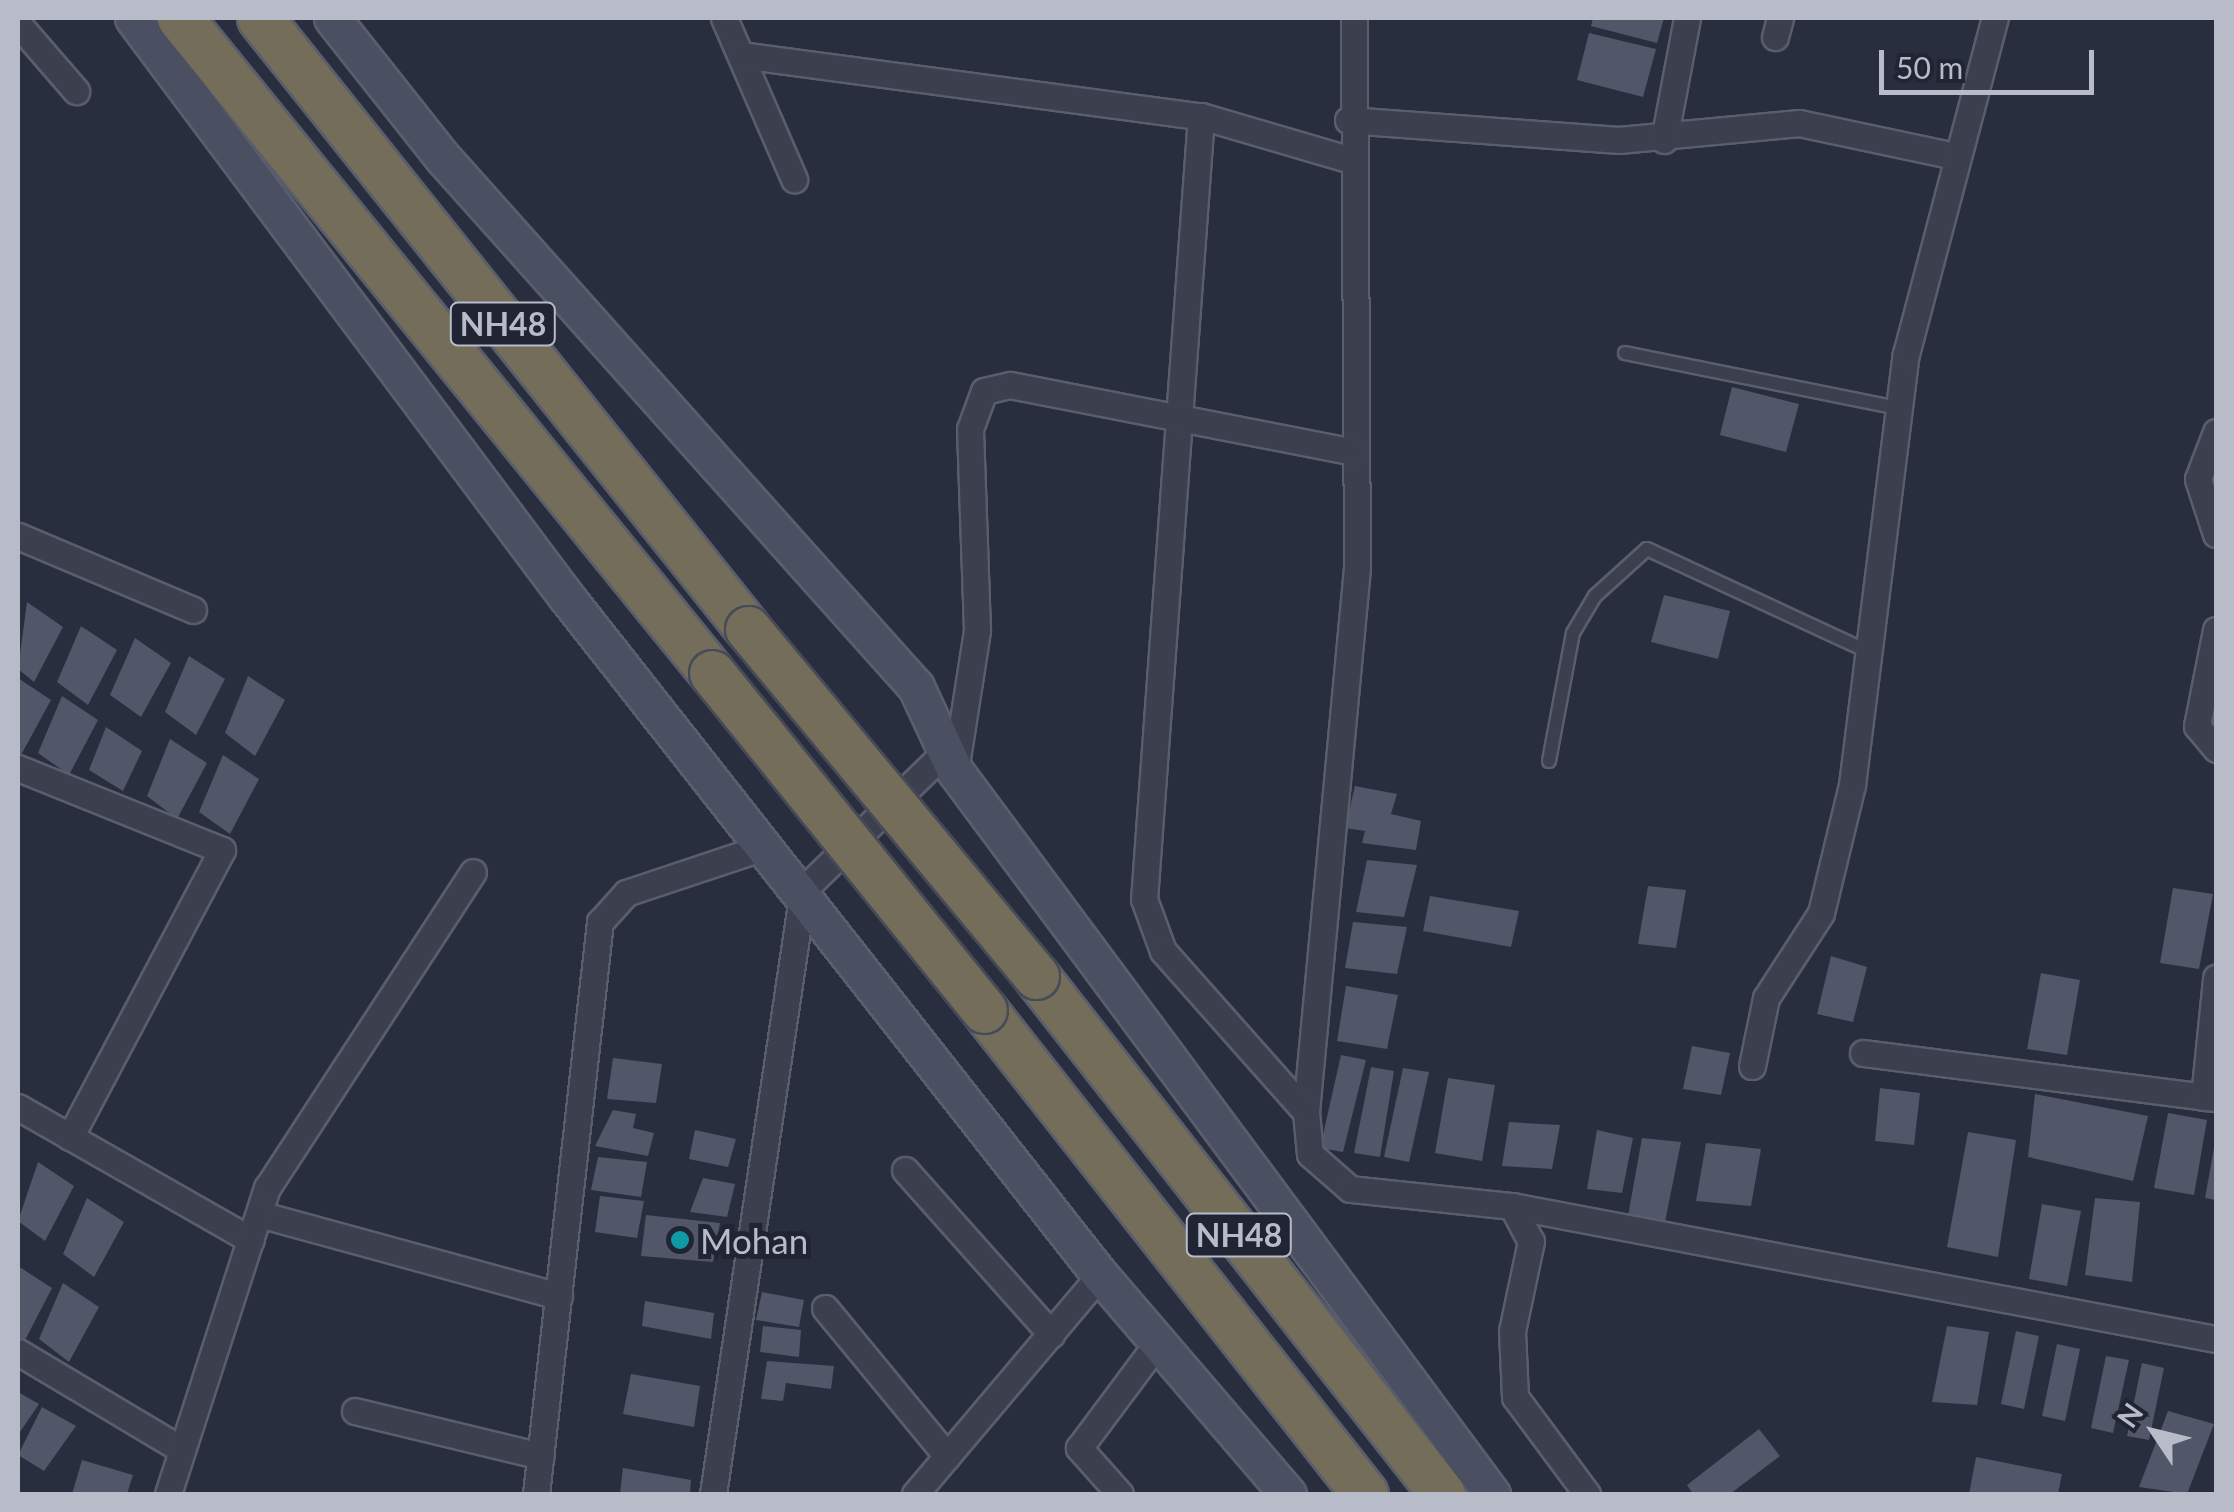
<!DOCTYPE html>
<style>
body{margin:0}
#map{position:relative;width:2234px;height:1512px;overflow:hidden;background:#282e3e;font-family:Lato,sans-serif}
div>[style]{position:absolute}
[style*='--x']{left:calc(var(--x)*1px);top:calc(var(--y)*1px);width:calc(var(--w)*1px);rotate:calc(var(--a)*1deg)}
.building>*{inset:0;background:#515669}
.roads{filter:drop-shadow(2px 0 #5a5e6c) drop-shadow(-2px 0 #5a5e6c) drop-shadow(0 2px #5a5e6c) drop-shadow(0 -2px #5a5e6c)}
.lane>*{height:12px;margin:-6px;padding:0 6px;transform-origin:6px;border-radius:6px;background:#3c404e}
.street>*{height:25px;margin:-12.5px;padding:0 12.5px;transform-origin:12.5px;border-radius:12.5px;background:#3c404e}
.secondary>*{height:35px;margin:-17.5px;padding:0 17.5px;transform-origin:17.5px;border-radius:17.5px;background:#4a4f61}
.highway>*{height:45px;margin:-22.5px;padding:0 22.5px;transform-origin:22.5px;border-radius:22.5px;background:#736d5a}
.bridges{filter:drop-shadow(2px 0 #474b59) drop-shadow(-2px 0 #474b59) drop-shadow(0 2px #474b59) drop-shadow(0 -2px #474b59)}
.highway-bridge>*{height:45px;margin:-22.5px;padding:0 22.5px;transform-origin:22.5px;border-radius:22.5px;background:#736d5a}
.dots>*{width:28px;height:28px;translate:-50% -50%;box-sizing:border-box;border:5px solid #212533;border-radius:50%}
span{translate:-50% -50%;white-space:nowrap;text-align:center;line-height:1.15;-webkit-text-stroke:10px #212533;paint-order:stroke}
.shield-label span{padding:2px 8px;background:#212533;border:2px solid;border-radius:8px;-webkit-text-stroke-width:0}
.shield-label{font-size:32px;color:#b8bcc9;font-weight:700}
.poi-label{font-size:35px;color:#b8bcc9}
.left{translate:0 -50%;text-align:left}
.frame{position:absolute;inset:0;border:20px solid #b8bcc9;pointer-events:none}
.north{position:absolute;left:2104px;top:1382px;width:100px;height:100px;-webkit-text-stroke:8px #212533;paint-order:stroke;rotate:305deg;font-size:28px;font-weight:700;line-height:40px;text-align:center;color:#b8bcc9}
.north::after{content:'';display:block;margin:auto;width:35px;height:45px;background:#b8bcc9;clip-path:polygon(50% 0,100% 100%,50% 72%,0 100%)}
.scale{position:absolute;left:1879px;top:50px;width:215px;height:45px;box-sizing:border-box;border:5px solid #b8bcc9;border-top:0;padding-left:12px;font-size:30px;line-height:35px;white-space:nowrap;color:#b8bcc9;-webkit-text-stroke:8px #212533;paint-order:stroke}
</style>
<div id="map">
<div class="building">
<div style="clip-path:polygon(1593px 18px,1664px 18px,1657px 43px,1591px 26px)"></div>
<div style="clip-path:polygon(1589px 33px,1656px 49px,1643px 97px,1577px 80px)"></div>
<div style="clip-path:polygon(1732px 387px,1799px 404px,1786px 452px,1720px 435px)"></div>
<div style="clip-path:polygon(1664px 595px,1730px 611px,1718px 659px,1651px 642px)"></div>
<div style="clip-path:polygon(27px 602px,63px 627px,34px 682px,18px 669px)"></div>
<div style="clip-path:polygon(81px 626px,117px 650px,88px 705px,57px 682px)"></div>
<div style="clip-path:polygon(135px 638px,171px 663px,141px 717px,110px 695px)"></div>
<div style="clip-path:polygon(189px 656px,225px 679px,196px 735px,165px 712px)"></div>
<div style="clip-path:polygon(248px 676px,285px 700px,255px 756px,225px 733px)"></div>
<div style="clip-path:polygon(18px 678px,51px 700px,21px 755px,18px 752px)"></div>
<div style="clip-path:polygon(62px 696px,98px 720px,69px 775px,38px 753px)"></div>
<div style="clip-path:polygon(106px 727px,142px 751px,123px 791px,89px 770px)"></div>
<div style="clip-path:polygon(170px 739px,207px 763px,177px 819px,147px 796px)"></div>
<div style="clip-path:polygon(223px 755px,259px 779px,230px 834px,199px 812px)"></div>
<div style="clip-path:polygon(1355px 786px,1397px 794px,1391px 814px,1421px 821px,1416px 850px,1362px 843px,1365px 831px,1345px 828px)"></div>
<div style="clip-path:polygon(1367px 860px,1417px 865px,1404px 917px,1356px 912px)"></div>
<div style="clip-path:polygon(1648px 886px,1686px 890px,1676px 948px,1638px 944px)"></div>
<div style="clip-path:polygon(2173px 888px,2213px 894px,2199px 969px,2160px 963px)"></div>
<div style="clip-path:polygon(1430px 896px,1519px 911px,1511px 947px,1423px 931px)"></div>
<div style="clip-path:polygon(1353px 922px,1407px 927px,1397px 974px,1345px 968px)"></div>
<div style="clip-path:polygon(1831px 956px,1867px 967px,1853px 1022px,1817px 1014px)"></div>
<div style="clip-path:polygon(2041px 973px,2080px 980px,2067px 1055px,2027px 1049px)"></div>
<div style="clip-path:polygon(1346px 986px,1398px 995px,1387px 1049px,1337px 1041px)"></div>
<div style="clip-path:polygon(1692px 1046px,1730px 1053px,1721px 1095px,1683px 1089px)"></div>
<div style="clip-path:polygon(1341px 1055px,1366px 1060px,1343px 1152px,1320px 1148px)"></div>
<div style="clip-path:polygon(613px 1058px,662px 1064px,656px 1103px,607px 1099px)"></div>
<div style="clip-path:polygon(1371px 1067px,1394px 1071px,1380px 1157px,1354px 1153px)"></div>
<div style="clip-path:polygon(1403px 1068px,1429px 1072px,1409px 1162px,1384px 1157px)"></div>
<div style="clip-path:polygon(1448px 1078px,1495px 1085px,1482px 1161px,1435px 1153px)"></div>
<div style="clip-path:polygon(1880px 1088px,1920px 1093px,1914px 1145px,1875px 1141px)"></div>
<div style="clip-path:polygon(2035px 1094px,2148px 1116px,2133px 1181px,2028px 1157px)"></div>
<div style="clip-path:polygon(613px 1110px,636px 1114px,633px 1128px,654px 1133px,648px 1156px,595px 1146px)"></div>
<div style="clip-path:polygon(2168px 1113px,2207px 1120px,2194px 1195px,2154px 1188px)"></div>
<div style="clip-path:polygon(1509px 1122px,1560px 1125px,1552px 1169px,1502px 1166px)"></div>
<div style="clip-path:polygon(695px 1130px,736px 1139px,728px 1167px,689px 1159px)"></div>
<div style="clip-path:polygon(1597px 1130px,1633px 1138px,1622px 1193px,1587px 1189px)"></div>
<div style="clip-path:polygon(1968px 1132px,2016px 1140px,1998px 1257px,1947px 1247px)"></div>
<div style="clip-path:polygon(1642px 1138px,1681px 1142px,1665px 1222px,1628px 1216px)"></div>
<div style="clip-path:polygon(2215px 1142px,2216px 1142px,2216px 1200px,2205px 1198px)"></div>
<div style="clip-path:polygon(1706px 1143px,1761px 1149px,1751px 1206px,1696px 1201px)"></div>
<div style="clip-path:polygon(598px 1157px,647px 1162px,641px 1197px,591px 1190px)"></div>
<div style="clip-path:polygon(38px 1162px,74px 1186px,45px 1241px,18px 1221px)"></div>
<div style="clip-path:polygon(703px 1178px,735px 1184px,727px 1217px,690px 1212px)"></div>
<div style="clip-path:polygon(600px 1196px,644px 1201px,637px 1238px,595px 1232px)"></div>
<div style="clip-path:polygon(87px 1198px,124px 1222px,94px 1277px,63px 1254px)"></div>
<div style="clip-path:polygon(2095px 1198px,2140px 1202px,2132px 1282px,2085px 1275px)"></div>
<div style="clip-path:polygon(2042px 1204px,2081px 1211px,2067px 1286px,2029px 1279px)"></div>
<div style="clip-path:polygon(646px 1215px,720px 1223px,713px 1262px,641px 1256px)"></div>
<div style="clip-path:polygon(18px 1266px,52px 1288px,23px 1344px,18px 1340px)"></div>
<div style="clip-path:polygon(63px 1283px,99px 1307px,69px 1362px,39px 1339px)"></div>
<div style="clip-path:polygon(762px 1292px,804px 1300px,799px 1327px,756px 1320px)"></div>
<div style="clip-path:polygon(645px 1301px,714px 1313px,711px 1339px,642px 1326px)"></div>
<div style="clip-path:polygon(763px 1326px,801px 1330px,799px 1357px,760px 1352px)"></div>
<div style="clip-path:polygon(1947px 1326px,1989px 1332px,1977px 1405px,1932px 1402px)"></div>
<div style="clip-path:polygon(2016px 1331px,2039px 1336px,2024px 1409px,2001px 1404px)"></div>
<div style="clip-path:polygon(2057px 1344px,2080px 1349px,2065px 1421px,2042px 1416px)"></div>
<div style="clip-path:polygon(2106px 1356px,2129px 1360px,2113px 1433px,2091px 1428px)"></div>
<div style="clip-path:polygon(767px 1361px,834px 1366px,831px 1389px,786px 1383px,783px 1401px,761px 1399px)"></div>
<div style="clip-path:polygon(2142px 1363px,2164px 1368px,2149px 1440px,2127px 1436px)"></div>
<div style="clip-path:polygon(631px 1374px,700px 1386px,694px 1427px,623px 1414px)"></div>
<div style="clip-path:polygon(18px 1392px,39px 1404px,18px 1435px)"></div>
<div style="clip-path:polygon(42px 1407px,76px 1426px,44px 1471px,18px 1455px)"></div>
<div style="clip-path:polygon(2168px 1411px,2214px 1424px,2187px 1494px,2139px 1487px)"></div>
<div style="clip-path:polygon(1759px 1429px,1780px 1456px,1730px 1494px,1693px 1494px,1687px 1485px)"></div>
<div style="clip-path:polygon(1976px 1457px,2062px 1474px,2058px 1494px,1969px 1494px)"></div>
<div style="clip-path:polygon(82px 1460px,133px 1475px,127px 1494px,72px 1494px)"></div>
<div style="clip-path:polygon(623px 1468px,691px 1480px,690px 1494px,620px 1493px)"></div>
</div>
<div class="roads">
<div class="lane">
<div style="--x:1625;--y:353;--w:278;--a:11.4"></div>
<div style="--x:1549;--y:761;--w:130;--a:-79.4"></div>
<div style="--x:1573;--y:633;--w:43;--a:-59.3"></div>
<div style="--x:1595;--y:596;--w:70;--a:-42.1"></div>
<div style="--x:1647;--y:549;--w:242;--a:24.9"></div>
</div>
<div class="street">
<div style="--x:724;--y:18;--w:176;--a:66.5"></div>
<div style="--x:1354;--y:18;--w:550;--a:89.69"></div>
<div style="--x:1357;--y:568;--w:546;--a:95.36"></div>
<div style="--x:1306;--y:1112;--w:42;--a:84.6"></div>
<div style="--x:1310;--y:1154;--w:53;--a:41.2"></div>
<div style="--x:1350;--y:1189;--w:163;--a:6"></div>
<div style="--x:1512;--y:1206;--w:716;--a:10.7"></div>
<div style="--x:18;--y:24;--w:89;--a:49.1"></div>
<div style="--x:1775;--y:37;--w:20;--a:-75"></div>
<div style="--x:741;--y:55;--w:464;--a:7.6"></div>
<div style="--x:1201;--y:116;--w:153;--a:16.3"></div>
<div style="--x:1201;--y:116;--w:785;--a:94.16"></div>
<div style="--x:1144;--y:899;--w:55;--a:69.9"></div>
<div style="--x:1163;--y:951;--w:215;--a:48.4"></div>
<div style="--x:1348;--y:120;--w:272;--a:4.2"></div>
<div style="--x:1619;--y:140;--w:181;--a:-5.4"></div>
<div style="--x:1799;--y:123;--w:158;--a:12"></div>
<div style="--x:1664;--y:140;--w:124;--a:-79.3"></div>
<div style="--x:2216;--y:432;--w:50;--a:111"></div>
<div style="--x:2198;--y:479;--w:58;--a:71.9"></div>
<div style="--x:18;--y:536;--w:190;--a:22.9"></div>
<div style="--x:2216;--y:630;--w:98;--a:101.2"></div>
<div style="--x:2197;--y:726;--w:30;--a:50"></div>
<div style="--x:18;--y:768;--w:220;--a:21.9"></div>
<div style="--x:222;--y:850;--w:325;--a:117.9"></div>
<div style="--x:955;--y:771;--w:143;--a:-81.1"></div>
<div style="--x:977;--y:630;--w:201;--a:-92"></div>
<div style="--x:970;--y:429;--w:40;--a:-69.8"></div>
<div style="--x:984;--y:391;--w:27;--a:-13"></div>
<div style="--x:1010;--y:385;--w:350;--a:11"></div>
<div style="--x:1863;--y:1053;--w:356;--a:7.3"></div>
<div style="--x:1752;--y:1066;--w:69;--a:-78.4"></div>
<div style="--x:1766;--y:998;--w:101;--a:-57.1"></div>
<div style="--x:1821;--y:913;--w:132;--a:-76.4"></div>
<div style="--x:1852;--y:785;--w:434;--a:-82.9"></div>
<div style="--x:1906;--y:354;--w:348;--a:-75.2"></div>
<div style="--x:2204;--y:1097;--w:120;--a:-84.2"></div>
<div style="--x:18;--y:1107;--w:268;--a:29.7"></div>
<div style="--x:905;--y:1170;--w:220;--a:48.3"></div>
<div style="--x:1512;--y:1206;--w:40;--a:62"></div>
<div style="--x:1531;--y:1241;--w:92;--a:101.9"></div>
<div style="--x:1512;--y:1331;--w:66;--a:87.4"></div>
<div style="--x:1515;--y:1397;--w:121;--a:53.4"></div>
<div style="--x:259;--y:1214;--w:311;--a:15.3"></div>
<div style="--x:825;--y:1308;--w:192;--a:50.5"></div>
<div style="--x:18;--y:1352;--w:187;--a:30.8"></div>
<div style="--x:355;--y:1411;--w:191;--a:13.6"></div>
<div style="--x:168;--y:1494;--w:322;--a:-72.1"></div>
<div style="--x:267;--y:1188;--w:377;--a:-56.9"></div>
<div style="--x:536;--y:1494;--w:576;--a:-83.62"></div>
<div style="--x:600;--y:922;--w:39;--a:-48"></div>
<div style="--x:626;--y:893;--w:149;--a:-18.4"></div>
<div style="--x:713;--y:1494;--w:611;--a:-81.52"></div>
<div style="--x:803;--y:890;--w:195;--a:-44.2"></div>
<div style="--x:915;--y:1494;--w:287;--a:-49.8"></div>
<div style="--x:1120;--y:1494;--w:62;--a:-131.7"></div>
<div style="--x:1079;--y:1448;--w:132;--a:-53.3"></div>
</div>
<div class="secondary">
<div style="--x:133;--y:18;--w:721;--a:53.18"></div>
<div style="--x:565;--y:595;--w:865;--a:51.81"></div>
<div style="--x:1100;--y:1275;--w:289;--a:49.4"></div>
<div style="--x:332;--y:18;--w:179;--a:51.6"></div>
<div style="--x:443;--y:158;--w:710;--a:48.2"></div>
<div style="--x:916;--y:687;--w:93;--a:65.1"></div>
<div style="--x:955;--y:771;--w:901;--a:53.4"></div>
</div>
<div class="highway">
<div style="--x:180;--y:18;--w:844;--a:50.92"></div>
<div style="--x:260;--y:18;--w:782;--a:51.39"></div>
<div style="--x:1036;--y:976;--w:658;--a:51.91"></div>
<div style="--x:984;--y:1010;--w:616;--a:51.79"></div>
</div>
</div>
<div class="bridges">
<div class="highway-bridge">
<div style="--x:748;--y:629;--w:451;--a:50.3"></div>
<div style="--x:712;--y:673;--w:433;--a:51.1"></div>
</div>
</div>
<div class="dots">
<div style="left:680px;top:1240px;background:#0f9aa8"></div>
</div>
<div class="shield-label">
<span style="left:503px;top:324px">NH48</span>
<span style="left:1239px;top:1235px">NH48</span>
</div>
<div class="poi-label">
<span class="left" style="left:700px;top:1240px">Mohan</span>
</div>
<div class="frame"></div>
<div class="north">N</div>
<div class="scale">50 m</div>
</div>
